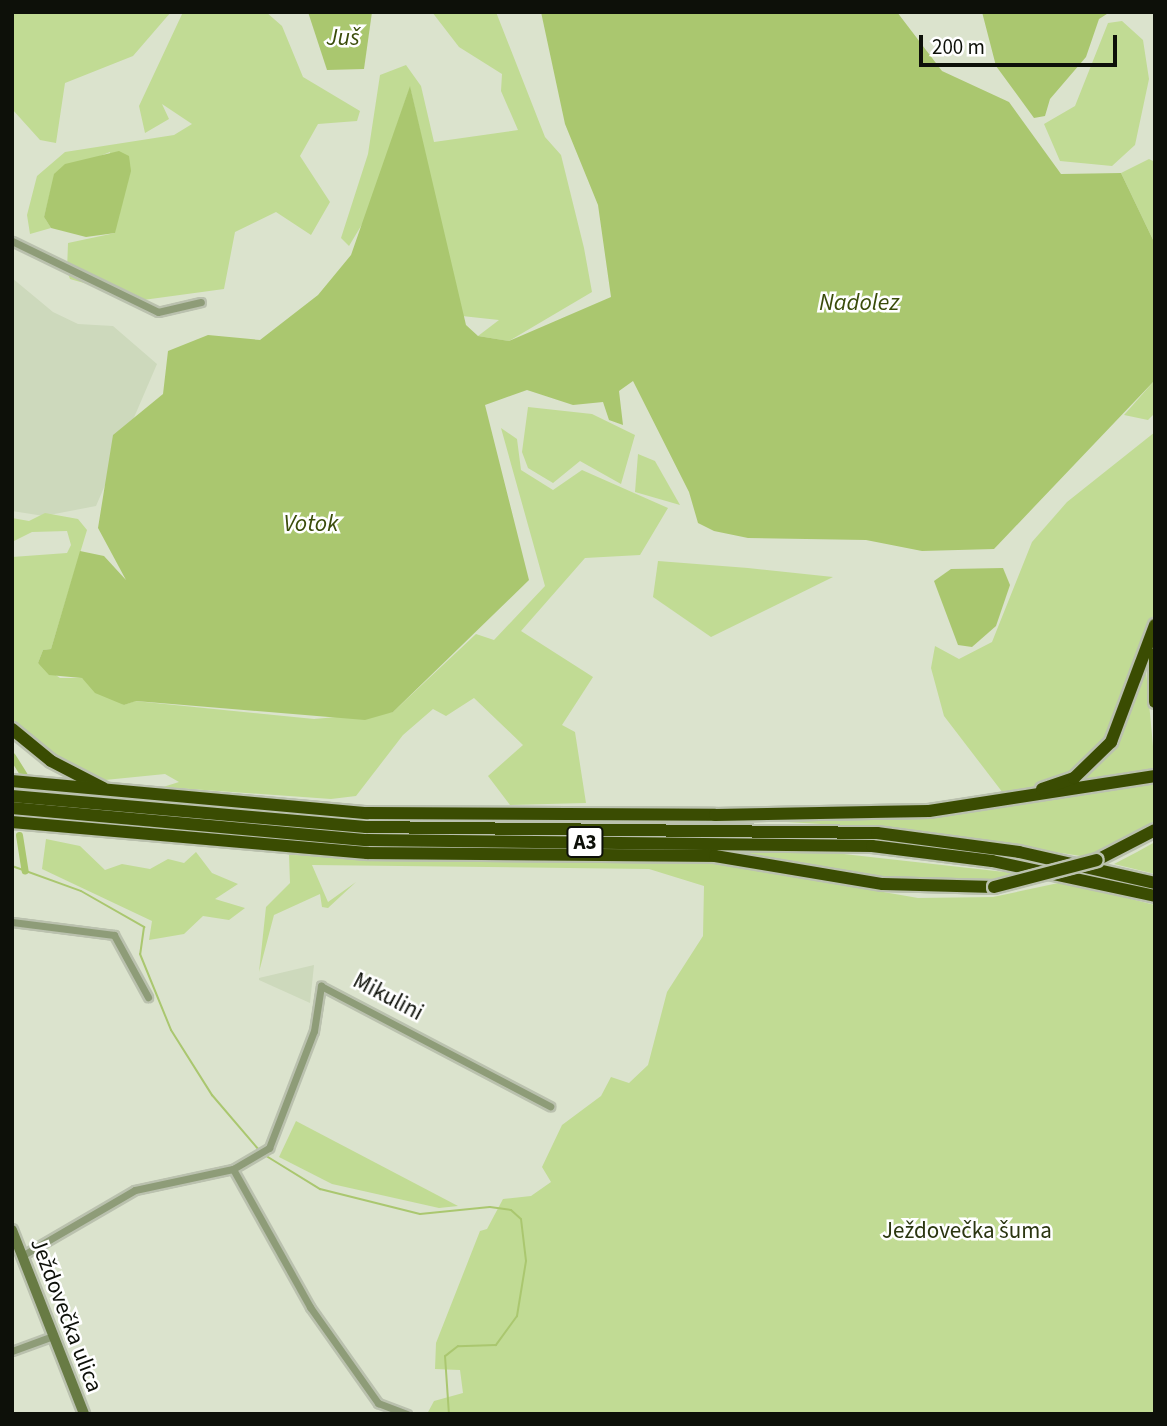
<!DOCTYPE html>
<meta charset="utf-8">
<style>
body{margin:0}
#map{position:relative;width:1167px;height:1426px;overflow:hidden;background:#dbe3cd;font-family:"Source Sans 3",sans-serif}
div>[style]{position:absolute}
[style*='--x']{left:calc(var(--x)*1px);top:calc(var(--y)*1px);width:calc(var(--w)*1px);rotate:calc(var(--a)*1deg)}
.built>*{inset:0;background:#cdd9bc}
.green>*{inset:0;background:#c1db94}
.water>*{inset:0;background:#aac76f}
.stream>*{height:2px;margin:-1px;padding:0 1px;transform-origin:1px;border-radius:1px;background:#aac76f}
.canal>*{height:7px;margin:-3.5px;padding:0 3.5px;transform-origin:3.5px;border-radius:3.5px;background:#aac76f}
.roads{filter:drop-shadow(2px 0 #bac1ae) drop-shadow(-2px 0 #bac1ae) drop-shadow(0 2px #bac1ae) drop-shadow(0 -2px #bac1ae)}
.minor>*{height:7px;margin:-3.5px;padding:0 3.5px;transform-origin:3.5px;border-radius:3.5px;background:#8e9c78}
.secondary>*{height:10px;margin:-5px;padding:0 5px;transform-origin:5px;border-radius:5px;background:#687b44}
.motorway>*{height:12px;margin:-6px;padding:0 6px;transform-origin:6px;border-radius:6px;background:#3a4c02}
.bridges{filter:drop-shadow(2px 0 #bac1ae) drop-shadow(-2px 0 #bac1ae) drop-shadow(0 2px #bac1ae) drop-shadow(0 -2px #bac1ae)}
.motorway-bridge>*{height:12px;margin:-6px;padding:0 6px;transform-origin:6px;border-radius:6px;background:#3a4c02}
span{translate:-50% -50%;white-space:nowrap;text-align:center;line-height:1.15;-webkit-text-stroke:5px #fff;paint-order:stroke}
.shield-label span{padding:2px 5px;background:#fff;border:2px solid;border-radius:5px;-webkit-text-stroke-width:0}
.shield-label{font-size:21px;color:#0d1009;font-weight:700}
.street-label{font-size:23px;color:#0d1009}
.park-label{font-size:23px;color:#2b3611}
.water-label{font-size:24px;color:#3a4c0a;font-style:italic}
.frame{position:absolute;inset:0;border:14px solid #0d1009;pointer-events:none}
.scale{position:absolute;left:919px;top:35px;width:198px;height:32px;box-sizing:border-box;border:4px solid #0d1009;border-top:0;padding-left:9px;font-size:21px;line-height:24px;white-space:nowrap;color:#0d1009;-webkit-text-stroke:5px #fff;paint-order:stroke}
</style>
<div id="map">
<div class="built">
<div style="clip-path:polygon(12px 278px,53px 312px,78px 324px,113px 326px,157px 364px,96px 506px,44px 516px,12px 511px)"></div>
<div style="clip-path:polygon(314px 965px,310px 1003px,259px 980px,259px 978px)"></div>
</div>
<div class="green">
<div style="clip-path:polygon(12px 12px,171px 12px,133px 56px,65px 83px,56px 143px,40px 140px,12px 109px)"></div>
<div style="clip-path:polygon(183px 12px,266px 12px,282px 26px,303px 77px,360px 111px,357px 121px,318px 124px,300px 156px,330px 202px,311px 235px,276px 212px,235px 232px,224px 289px,143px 300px,70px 279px,67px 271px,68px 243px,115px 233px,110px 152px,55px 174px,44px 217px,51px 228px,30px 234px,27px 215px,37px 176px,65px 152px,174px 135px,192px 124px,162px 104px,169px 119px,145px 133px,139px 106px)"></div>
<div style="clip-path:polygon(432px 12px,496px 12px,545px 137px,561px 155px,584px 248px,592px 292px,509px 341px,478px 336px,499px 320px,462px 316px,410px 87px,364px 221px,349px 246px,341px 238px,368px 154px,380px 75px,406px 65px,421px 86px,434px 142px,518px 130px,501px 91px,502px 74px,459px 47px)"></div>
<div style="clip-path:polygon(1122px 21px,1143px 40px,1149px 79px,1135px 145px,1112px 166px,1060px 161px,1044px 124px,1075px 106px,1108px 23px)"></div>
<div style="clip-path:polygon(1149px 159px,1155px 162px,1155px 244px,1121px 173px)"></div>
<div style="clip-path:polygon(1155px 380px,1155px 413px,1148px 420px,1124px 415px)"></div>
<div style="clip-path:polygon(528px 407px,592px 414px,635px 435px,621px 484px,580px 461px,553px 483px,528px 468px,522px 452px)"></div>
<div style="clip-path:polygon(501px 428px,517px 439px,521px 470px,553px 490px,582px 470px,668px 508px,640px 555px,585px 558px,521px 631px,593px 677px,562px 725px,575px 732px,586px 803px,510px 805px,488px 776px,523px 745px,474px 698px,446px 716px,433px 709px,403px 735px,356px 796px,331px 799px,163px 787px,179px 782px,165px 774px,105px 780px,71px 767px,12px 719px,12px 557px,67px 553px,71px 545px,67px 531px,32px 532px,12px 542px,12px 518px,29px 521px,45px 513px,78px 519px,87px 530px,51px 649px,43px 650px,38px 663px,60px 678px,82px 678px,124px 705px,135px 701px,314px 719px,393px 712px,476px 634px,494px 640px,545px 586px)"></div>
<div style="clip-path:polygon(1155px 432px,1155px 615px,1119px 715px,1084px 766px,1048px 785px,1003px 793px,944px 716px,931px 668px,935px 646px,959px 659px,992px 642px,1032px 542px,1067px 502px)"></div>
<div style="clip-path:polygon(638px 454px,655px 461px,680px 505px,635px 492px)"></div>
<div style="clip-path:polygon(658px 561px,748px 568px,833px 577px,711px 637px,653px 597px)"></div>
<div style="clip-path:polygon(1145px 659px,1155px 768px,1068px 786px,1093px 771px,1116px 743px)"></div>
<div style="clip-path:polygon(1155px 783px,1155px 822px,1087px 857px,908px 829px,769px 821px,946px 815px)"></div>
<div style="clip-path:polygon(46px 839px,80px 846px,105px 870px,122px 864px,150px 869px,168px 859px,184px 863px,196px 852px,212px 873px,238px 884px,215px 899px,245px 908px,229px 920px,203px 916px,184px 934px,149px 940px,152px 921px,42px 869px)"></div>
<div style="clip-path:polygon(1155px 842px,1155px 874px,1114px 864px,1137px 852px)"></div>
<div style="clip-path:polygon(364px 847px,817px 851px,1032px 875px,993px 881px,885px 879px,716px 852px)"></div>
<div style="clip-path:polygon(289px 855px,705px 861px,918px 898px,993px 897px,1063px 882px,1155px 905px,1155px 1414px,427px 1414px,434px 1401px,463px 1393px,460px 1370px,435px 1369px,436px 1343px,480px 1231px,487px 1229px,503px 1199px,531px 1196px,551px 1182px,542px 1167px,562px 1125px,601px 1096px,611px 1077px,629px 1083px,648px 1065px,667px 992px,703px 936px,704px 886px,649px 869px,312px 865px,328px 902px,356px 882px,328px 908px,322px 907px,320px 894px,274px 915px,259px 972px,266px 907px,290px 883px)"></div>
<div style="clip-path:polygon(296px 1121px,458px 1206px,439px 1208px,332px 1184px,279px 1157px)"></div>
</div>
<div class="water">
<div style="clip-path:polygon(308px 12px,372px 12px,364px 69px,327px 70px)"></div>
<div style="clip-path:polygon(541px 12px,897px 12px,942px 71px,1009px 102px,1061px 174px,1121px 173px,1155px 244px,1155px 380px,994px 549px,922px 551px,866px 540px,748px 538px,714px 531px,698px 523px,689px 492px,633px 381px,619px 391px,623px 425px,609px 420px,603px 402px,573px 405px,527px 390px,485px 405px,529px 580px,393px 712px,365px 720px,136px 701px,124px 705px,95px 693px,82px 678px,49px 675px,38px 663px,43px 650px,51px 649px,80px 551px,104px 556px,126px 580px,98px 528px,113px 435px,163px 394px,168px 351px,208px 335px,260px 340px,318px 295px,351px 255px,410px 86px,466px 325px,478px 336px,509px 341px,611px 297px,598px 205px,565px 124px)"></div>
<div style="clip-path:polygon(982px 12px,1110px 12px,1099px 19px,1086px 57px,1050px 99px,1045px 116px,1034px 118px,996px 66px)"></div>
<div style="clip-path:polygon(119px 151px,129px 156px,131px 171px,115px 233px,86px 237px,51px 228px,44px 217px,54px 174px,65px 164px)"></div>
<div style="clip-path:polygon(1003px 568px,1010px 585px,996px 626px,972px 647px,958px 645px,934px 581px,951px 569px)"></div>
</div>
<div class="stream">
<div style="--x:12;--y:866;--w:73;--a:19.9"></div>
<div style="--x:81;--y:891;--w:73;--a:29.7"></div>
<div style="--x:144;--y:927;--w:27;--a:98"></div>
<div style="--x:140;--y:954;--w:82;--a:67.8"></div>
<div style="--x:171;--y:1030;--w:77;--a:57.8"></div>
<div style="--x:212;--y:1095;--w:72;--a:49.5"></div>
<div style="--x:263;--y:1154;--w:67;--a:31.6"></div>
<div style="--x:320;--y:1189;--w:103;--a:14"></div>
<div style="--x:420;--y:1214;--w:70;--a:-5.7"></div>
<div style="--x:490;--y:1207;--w:21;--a:8"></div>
<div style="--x:511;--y:1210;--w:13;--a:42"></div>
<div style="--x:521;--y:1219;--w:42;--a:83.2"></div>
<div style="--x:526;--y:1261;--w:56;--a:99.3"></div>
<div style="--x:517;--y:1316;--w:36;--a:126"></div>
<div style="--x:496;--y:1345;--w:38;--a:178"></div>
<div style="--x:458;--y:1346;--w:16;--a:142"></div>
<div style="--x:445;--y:1356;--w:58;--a:86.1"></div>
</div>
<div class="canal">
<div style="--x:12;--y:756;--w:26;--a:58"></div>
<div style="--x:19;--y:835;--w:36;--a:81"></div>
</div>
<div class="roads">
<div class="minor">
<div style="--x:12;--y:241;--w:162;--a:25.9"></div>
<div style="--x:158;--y:312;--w:44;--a:-13.1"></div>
<div style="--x:12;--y:922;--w:103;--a:7.3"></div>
<div style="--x:114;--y:935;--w:71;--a:61.3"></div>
<div style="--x:233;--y:1169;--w:158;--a:60.8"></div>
<div style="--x:310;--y:1307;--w:118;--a:54.7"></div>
<div style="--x:378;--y:1403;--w:31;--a:21"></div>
<div style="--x:25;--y:1254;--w:127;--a:-30.2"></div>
<div style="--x:135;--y:1190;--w:100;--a:-12.1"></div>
<div style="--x:233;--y:1169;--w:42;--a:-30.3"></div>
<div style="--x:269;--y:1148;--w:125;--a:-69"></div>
<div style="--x:314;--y:1031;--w:46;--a:-81.2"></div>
<div style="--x:321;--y:986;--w:259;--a:27.7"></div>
<div style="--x:12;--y:1351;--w:44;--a:-20.1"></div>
</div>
<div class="secondary">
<div style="--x:12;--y:1230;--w:198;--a:68.6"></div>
</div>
<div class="motorway">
<div style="--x:1155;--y:654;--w:48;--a:90"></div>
<div style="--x:12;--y:729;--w:50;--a:39.4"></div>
<div style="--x:51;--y:761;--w:59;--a:27.4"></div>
<div style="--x:12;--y:781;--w:356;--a:5.2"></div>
<div style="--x:367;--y:813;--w:348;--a:0.3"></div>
<div style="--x:715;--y:815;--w:214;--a:-1.1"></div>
<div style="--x:929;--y:811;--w:229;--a:-8.8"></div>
<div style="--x:1042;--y:789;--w:34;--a:-19"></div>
<div style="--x:1074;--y:778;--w:52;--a:-44.2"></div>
<div style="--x:1111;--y:742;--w:125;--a:-69.4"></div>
<div style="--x:12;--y:796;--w:355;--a:5"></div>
<div style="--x:366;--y:827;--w:511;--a:0.67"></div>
<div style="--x:877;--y:833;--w:143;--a:7.6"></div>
<div style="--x:1019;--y:852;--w:139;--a:12.8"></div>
<div style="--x:12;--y:808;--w:356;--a:5.2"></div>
<div style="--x:367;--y:840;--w:505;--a:0.68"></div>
<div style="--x:872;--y:846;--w:121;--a:7.1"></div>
<div style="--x:992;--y:861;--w:167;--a:12.1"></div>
<div style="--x:12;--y:822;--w:356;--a:5"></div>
<div style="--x:367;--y:853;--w:348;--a:0.5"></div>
<div style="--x:715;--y:856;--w:170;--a:9.5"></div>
<div style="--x:883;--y:884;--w:111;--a:1.5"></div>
<div style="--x:1097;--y:860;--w:65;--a:-27.3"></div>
</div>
</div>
<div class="bridges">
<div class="motorway-bridge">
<div style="--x:994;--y:887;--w:106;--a:-14.7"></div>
</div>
</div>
<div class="shield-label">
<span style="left:585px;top:842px">A3</span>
</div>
<div class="street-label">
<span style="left:388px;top:997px;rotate:28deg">Mikulini</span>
<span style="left:66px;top:1315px;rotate:69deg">Ježdovečka ulica</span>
</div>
<div class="park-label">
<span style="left:967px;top:1231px">Ježdovečka šuma</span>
</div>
<div class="water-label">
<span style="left:343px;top:38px">Juš</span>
<span style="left:859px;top:303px">Nadolez</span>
<span style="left:311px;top:524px">Votok</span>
</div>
<div class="frame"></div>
<div class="scale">200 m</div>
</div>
